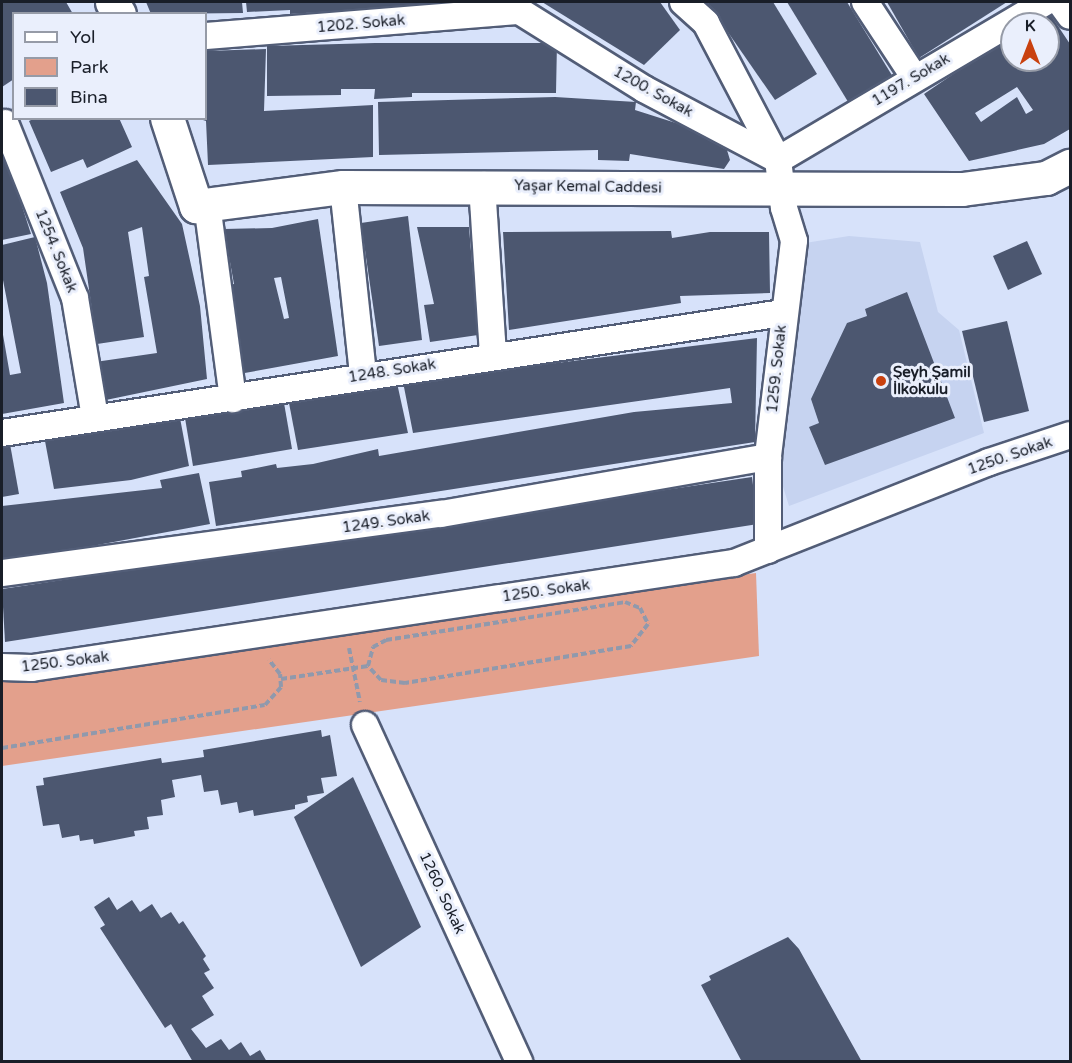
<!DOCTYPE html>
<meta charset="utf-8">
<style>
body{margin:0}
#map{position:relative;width:1072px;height:1063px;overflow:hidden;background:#d7e2fa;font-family:"Varela Round",sans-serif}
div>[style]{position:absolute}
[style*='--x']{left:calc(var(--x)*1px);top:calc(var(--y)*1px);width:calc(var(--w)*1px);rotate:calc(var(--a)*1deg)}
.built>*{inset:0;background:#c6d3f0}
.green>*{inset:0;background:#e3a08c}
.building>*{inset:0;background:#4c5770}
.path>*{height:4px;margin-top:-2px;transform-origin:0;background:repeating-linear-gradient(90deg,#9099ac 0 6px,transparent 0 9px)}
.roads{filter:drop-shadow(2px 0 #525d77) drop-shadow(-2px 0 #525d77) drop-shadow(0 2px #525d77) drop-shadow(0 -2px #525d77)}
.street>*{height:26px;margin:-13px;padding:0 13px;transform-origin:13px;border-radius:13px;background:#fff}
.secondary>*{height:33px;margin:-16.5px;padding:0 16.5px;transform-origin:16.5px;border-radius:16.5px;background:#fff}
.dots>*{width:16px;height:16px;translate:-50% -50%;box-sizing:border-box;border:3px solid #eaeffc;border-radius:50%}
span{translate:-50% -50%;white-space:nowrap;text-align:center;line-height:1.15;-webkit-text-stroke:6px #eaeffc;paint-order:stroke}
.street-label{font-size:15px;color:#191e28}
.poi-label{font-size:15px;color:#191e28;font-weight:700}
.left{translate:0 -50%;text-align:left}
.frame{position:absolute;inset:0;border:3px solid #191e28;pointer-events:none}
.legend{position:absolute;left:12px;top:12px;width:195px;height:108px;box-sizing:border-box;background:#eaeffc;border:2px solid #969ba7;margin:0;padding:8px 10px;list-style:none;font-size:18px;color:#191e28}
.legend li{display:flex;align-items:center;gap:12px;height:30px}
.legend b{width:30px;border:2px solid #969ba7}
.north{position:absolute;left:1000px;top:12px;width:60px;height:60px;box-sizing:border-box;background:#eaeffc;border:2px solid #969ba7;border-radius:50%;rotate:0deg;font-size:16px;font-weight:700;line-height:24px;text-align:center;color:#191e28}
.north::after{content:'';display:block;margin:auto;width:21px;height:27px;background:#c9410f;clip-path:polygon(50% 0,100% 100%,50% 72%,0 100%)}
</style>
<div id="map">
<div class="built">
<div style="clip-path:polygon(849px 236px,920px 242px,938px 312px,959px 330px,984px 433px,789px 506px,781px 480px,805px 243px)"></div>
</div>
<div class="green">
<div style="clip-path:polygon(756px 573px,759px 656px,2px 766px,2px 679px)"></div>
</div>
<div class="building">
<div style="clip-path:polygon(2px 2px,66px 2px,73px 14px,14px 14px,14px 79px,2px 87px)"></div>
<div style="clip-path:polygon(146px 2px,242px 2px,243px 13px,151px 14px)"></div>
<div style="clip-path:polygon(246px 2px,471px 2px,290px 14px,290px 10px,247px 12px)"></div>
<div style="clip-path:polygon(542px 2px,660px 2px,680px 30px,644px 65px)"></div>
<div style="clip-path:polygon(707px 2px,773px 2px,817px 74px,775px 100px)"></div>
<div style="clip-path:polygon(787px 2px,847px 2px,893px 77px,850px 105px)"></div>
<div style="clip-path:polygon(887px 2px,1007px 2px,919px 58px)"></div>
<div style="clip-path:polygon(evenodd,1048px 11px,1070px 44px,1070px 129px,1044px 144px,969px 161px,924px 94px,1012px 34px,1012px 60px,1048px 60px,1048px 24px,1028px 24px,1048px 11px,1017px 87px,1033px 110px,1026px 114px,1017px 97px,981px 122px,975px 113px,1017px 87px)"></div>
<div style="clip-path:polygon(375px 43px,557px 43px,556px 93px,412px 93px,412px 97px,374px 99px,375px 89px,341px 89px,341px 95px,267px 96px,267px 46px)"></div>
<div style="clip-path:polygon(266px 49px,264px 111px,373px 105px,373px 157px,208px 165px,206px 121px,197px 118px,206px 118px,206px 51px)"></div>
<div style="clip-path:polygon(555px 97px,636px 102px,635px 110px,679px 124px,727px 150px,730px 160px,724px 169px,630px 154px,629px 161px,598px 160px,598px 150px,379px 155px,378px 102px)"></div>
<div style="clip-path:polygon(35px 118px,119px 118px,132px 147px,87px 168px,83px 159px,51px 172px,29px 121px)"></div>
<div style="clip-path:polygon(2px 144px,31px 234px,2px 240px)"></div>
<div style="clip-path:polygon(137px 160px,182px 224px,200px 306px,207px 379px,101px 401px,95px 362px,157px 353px,144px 277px,149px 276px,142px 227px,128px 232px,144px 337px,97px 344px,83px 248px,60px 192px)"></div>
<div style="clip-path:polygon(408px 216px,422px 340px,379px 346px,361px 223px)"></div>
<div style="clip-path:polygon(evenodd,318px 219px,338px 356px,239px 374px,226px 285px,234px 284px,224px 229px,272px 228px,318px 219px,281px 277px,289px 318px,284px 319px,274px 278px,281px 277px)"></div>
<div style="clip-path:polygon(417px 227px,469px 227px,478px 335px,430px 342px,424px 305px,434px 304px)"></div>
<div style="clip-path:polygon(671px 231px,672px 238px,710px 232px,769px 232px,770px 293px,680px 296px,681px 303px,509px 330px,503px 232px)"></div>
<div style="clip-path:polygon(35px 237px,47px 283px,64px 403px,2px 414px,2px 329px,10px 375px,21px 373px,2px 275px,2px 245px)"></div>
<div style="clip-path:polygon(1027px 241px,1042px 274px,1008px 290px,993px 256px)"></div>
<div style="clip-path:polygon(907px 292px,955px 418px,825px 465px,809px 427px,819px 423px,811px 399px,847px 323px,867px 316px,865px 309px)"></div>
<div style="clip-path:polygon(1007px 321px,1029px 411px,984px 422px,962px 331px)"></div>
<div style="clip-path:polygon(757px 338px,755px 442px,216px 526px,209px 482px,242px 477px,241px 471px,276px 464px,277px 468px,313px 464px,378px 449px,379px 456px,634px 412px,732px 403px,730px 388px,413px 433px,403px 382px)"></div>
<div style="clip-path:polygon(397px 383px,408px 433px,298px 450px,289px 403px)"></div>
<div style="clip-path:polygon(284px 403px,292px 449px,193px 466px,185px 418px)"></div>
<div style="clip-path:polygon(180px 418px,189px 466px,131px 480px,54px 489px,45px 441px)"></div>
<div style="clip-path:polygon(10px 444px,19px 494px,2px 497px,2px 446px)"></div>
<div style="clip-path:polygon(199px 473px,210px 524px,60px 552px,61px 556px,2px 562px,2px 506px,162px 488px,160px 480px)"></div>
<div style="clip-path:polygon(752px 477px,758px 524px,5px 642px,2px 589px)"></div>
<div style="clip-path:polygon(321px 730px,322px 737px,330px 735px,337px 776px,321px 778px,324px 793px,307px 796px,308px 802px,295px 805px,295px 809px,254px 816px,253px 810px,239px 813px,237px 802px,221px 805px,218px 790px,204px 792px,201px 775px,172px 780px,175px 797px,161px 800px,163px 815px,147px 817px,149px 829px,134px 831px,135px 836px,94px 844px,93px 839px,80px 841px,79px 835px,62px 838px,59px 824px,43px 826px,36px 786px,44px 785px,43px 778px,161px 758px,162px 763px,204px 757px,203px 750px)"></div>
<div style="clip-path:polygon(353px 777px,421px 927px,361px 967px,294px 817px)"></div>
<div style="clip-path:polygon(109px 897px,117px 910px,132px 900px,140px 912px,152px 904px,161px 918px,171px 912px,179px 924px,183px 921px,206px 956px,203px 959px,210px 970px,204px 973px,214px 988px,202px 996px,214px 1015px,191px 1029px,206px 1048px,221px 1039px,229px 1050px,241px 1042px,250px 1056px,260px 1050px,267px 1062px,193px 1062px,171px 1024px,165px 1028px,100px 928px,105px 925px,94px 907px)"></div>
<div style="clip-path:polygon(788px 937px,799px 949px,862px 1062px,742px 1062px,701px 985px,711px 980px,709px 976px)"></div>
</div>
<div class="path">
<div style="--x:625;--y:602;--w:16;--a:22"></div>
<div style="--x:640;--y:608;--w:18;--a:63"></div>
<div style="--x:648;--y:624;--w:28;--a:128"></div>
<div style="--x:631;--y:646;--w:229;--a:170.7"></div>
<div style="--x:405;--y:683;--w:24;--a:-173"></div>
<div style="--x:381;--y:680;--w:19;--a:-133"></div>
<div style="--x:368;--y:666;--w:20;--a:-75"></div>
<div style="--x:373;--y:647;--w:15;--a:-28"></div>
<div style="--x:386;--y:640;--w:242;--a:-9"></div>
<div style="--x:349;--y:648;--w:55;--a:78.5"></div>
<div style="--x:281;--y:679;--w:88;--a:-8.5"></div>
<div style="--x:2;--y:748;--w:266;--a:-9.3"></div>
<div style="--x:265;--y:705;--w:24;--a:-48"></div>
<div style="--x:281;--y:687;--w:13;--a:-94"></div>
<div style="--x:280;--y:674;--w:18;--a:-128"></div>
</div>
<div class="roads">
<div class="street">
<div style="--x:505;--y:2;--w:164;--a:32"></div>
<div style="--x:644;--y:89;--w:152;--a:27.9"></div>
<div style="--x:778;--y:160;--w:48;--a:82.9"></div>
<div style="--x:784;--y:208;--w:34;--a:73"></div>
<div style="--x:794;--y:241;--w:218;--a:96.9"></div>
<div style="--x:768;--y:457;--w:93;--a:90"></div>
<div style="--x:683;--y:2;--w:31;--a:42"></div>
<div style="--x:706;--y:23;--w:155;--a:62.3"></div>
<div style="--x:778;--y:160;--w:310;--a:-30.6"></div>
<div style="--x:865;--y:2;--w:91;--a:56.7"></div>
<div style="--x:1060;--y:2;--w:17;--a:54"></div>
<div style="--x:206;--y:36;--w:312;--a:-4.6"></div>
<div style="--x:5;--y:123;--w:188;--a:68.2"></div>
<div style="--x:75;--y:298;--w:122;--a:80.5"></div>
<div style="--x:482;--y:185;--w:171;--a:86.3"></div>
<div style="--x:343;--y:187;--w:189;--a:83.9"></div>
<div style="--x:207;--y:204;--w:197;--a:82.4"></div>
<div style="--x:2;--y:433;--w:790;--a:-8.74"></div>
<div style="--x:2;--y:573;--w:443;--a:-7.7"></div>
<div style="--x:441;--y:514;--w:332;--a:-9.9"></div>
<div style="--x:2;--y:667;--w:30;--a:2"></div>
<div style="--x:32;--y:668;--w:710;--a:-8.51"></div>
<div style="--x:734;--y:563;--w:274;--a:-21.6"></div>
<div style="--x:989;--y:462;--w:85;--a:-18.4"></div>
<div style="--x:365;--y:725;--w:371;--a:65.4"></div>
</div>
<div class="secondary">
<div style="--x:112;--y:2;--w:14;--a:60"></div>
<div style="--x:167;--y:118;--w:93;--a:71.8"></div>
<div style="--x:196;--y:206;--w:148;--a:-7.4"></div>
<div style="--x:343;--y:187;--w:619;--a:0.19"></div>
<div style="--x:962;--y:189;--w:85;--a:-7.5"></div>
<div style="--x:1046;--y:178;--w:27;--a:-27"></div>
</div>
</div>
<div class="dots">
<div style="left:881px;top:381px;background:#c9410f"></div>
</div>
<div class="street-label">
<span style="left:361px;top:24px;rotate:-5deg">1202. Sokak</span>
<span style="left:911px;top:80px;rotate:-31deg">1197. Sokak</span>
<span style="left:653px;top:92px;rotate:29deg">1200. Sokak</span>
<span style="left:588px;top:187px;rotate:1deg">Yaşar Kemal Caddesi</span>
<span style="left:56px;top:251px;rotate:68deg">1254. Sokak</span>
<span style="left:777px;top:369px;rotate:-84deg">1259. Sokak</span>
<span style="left:392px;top:371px;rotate:-9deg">1248. Sokak</span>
<span style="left:1010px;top:456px;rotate:-19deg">1250. Sokak</span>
<span style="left:386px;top:522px;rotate:-8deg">1249. Sokak</span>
<span style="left:546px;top:591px;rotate:-8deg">1250. Sokak</span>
<span style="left:65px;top:662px;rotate:-7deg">1250. Sokak</span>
<span style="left:442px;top:893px;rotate:65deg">1260. Sokak</span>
</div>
<div class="poi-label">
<span class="left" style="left:893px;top:381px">Şeyh Şamil<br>İlkokulu</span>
</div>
<div class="frame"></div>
<ul class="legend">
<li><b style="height:8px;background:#fff"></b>Yol</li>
<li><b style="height:16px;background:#e3a08c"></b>Park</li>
<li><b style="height:16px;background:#4c5770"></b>Bina</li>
</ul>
<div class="north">K</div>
</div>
